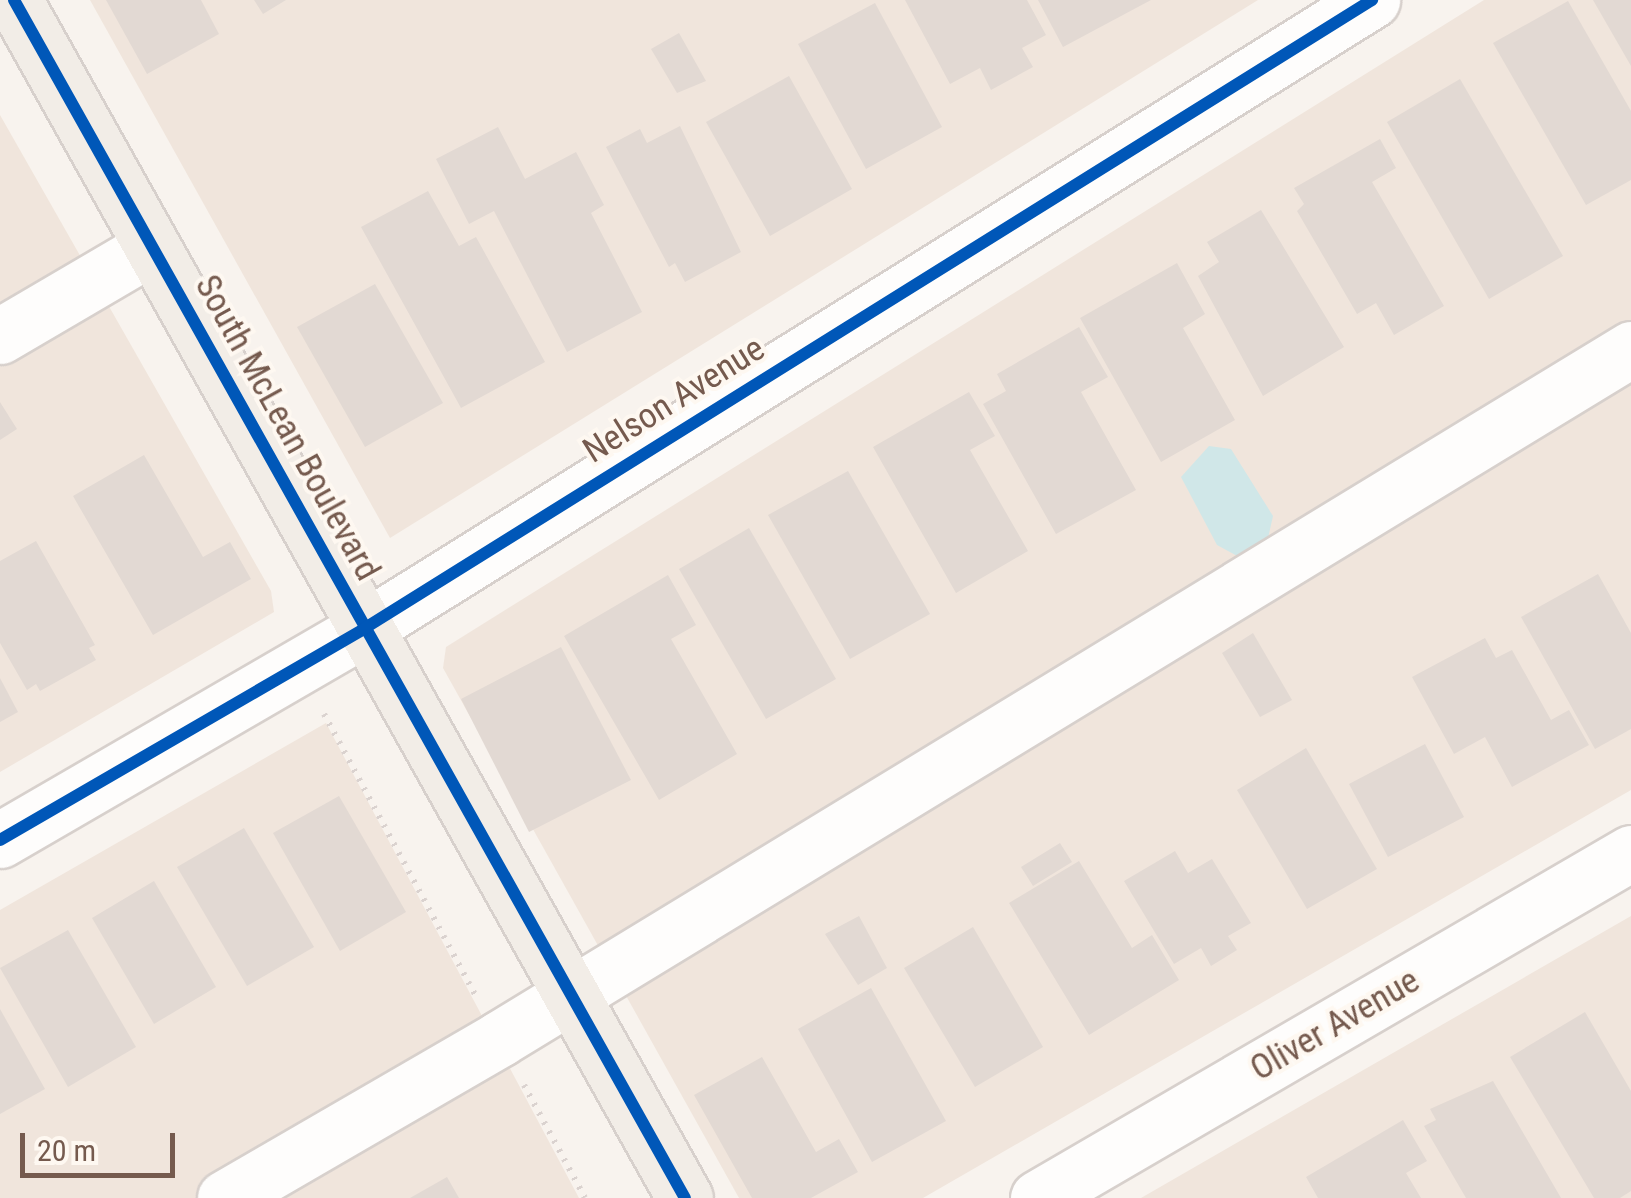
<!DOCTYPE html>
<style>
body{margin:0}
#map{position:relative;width:1631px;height:1198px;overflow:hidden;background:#f8f3ee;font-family:"Roboto Condensed",sans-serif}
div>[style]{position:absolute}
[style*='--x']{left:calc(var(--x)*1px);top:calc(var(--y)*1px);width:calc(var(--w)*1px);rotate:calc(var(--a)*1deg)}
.residential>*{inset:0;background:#f0e5dc}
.water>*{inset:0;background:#d0e7e8}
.building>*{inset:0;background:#e2d9d3}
.path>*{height:6px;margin-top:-3px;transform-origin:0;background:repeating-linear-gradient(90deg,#dad2cf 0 2.5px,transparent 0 10.5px)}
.roads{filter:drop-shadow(2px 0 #d7d0cc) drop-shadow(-2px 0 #d7d0cc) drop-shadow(0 2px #d7d0cc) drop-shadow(0 -2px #d7d0cc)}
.minor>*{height:55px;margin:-27.5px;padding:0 27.5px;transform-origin:27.5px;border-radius:27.5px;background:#fefdfc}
.major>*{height:55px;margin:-27.5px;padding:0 27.5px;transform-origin:27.5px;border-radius:27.5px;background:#f2ede7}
.cycleway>*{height:12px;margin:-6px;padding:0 6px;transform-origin:6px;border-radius:6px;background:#0057b8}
span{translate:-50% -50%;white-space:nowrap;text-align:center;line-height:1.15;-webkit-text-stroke:8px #fef8f1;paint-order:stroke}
.street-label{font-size:35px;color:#755a4e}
.scale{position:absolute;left:20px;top:1133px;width:155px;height:45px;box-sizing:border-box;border:5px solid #755a4e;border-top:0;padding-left:12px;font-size:30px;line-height:35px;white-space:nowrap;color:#755a4e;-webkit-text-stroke:8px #fef8f1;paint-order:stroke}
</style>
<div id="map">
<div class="residential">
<div style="clip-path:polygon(90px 0,1258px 0,390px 538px)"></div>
<div style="clip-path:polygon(1484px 0,1631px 0,1631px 790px,923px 1198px,739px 1198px,443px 668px,446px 647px)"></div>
<div style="clip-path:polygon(0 115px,271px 591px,274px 612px,0 772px)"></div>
<div style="clip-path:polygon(326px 723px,579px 1198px,0 1198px,0 910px)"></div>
<div style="clip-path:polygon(1631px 916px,1631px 1198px,1141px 1198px)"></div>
</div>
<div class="water">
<div style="clip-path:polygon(1209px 446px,1231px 449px,1273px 516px,1268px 538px,1239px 557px,1217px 545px,1181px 477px)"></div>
</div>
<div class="building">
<div style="clip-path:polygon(106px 0,201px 0,219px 34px,147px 74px)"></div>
<div style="clip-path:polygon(254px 0,286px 0,263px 14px)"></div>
<div style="clip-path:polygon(905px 0,1027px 0,1046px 35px,1022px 48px,1033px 67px,991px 90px,980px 68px,950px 84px)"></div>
<div style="clip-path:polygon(1038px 0,1151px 0,1063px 47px)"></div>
<div style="clip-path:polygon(1593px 0,1631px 0,1631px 66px)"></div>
<div style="clip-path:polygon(1568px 1px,1631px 111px,1631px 180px,1586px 205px,1493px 43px)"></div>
<div style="clip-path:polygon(875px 3px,942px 127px,866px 169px,798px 44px)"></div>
<div style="clip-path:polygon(679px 33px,706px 81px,677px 93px,651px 49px)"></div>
<div style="clip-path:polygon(789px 76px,852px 189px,770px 236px,706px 122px)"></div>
<div style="clip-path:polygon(1460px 79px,1563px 256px,1489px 299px,1387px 122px)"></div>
<div style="clip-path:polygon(680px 126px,741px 252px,685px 282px,675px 263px,669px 267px,606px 147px,640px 129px,647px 143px)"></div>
<div style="clip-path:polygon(498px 127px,525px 179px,576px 152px,604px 205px,591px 213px,642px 312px,567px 352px,494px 211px,469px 224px,436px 159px)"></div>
<div style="clip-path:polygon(1380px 139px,1396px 168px,1372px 182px,1444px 306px,1394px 335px,1376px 303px,1357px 314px,1297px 211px,1304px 204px,1294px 188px)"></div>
<div style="clip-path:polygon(428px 191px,459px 246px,476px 237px,545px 362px,461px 408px,361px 227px)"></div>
<div style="clip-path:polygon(1261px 210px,1344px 347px,1263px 396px,1198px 276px,1219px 262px,1207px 242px)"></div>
<div style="clip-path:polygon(1177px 263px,1205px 314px,1183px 328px,1235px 420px,1161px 462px,1080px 318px)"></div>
<div style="clip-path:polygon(375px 284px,443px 403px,365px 447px,297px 327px)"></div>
<div style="clip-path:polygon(1079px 327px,1108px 377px,1081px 392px,1136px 490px,1056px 534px,983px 404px,1006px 391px,997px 374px)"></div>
<div style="clip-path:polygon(969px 392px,995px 436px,970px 450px,1028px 551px,956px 593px,873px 447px)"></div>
<div style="clip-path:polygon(0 402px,17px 429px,0 440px)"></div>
<div style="clip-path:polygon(144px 455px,203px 557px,230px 542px,251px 579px,153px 635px,73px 496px)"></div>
<div style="clip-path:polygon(848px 471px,930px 614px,850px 659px,768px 515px)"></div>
<div style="clip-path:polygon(749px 528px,836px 679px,766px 719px,679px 569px)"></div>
<div style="clip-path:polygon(36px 541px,95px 645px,89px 648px,96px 660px,40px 691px,36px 684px,27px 690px,0 643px,0 561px)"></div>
<div style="clip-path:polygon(1598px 574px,1631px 633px,1631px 729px,1595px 749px,1521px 617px)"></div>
<div style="clip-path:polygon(668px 575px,696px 625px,671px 639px,737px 754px,659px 800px,564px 636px)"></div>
<div style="clip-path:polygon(1253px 633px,1292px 700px,1260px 717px,1222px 653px)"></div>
<div style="clip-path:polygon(1485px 638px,1496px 658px,1512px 650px,1551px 720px,1569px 710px,1589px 745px,1512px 787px,1485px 737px,1454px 754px,1412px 677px)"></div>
<div style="clip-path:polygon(561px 647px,631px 780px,529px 832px,461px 699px)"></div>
<div style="clip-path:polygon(0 678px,18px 712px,0 722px)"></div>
<div style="clip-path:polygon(1425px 744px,1464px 817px,1388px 857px,1349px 784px)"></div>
<div style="clip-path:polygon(1306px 748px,1377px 869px,1307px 909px,1237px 790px)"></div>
<div style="clip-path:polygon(339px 796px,406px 912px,340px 951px,273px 833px)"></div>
<div style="clip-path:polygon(244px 828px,314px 947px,247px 986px,177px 867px)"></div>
<div style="clip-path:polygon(1060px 843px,1072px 862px,1033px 886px,1021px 867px)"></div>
<div style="clip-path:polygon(1175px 851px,1188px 873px,1212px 859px,1251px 923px,1228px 936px,1237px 950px,1211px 966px,1201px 948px,1174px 964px,1124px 881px)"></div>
<div style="clip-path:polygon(1079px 861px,1132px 948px,1152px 935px,1179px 980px,1089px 1035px,1009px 903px)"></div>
<div style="clip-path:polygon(154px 881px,216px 987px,154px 1024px,92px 918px)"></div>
<div style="clip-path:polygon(859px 916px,887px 968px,858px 985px,825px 934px)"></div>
<div style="clip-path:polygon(973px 927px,1043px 1047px,975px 1087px,904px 968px)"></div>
<div style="clip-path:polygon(68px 930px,136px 1047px,68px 1087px,0 968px)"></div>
<div style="clip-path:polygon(871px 988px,946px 1121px,872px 1162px,798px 1029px)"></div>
<div style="clip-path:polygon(0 1009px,45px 1089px,0 1114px)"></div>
<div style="clip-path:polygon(1585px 1012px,1631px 1091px,1631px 1191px,1620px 1198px,1594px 1198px,1510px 1057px)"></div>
<div style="clip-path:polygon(762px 1057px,816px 1152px,839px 1139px,858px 1172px,811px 1198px,752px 1198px,694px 1095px)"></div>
<div style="clip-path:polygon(1493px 1081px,1561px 1198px,1466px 1198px,1424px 1126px,1436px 1120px,1430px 1109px)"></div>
<div style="clip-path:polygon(1403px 1120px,1427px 1161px,1406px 1173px,1421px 1198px,1318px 1198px,1306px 1177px)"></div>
<div style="clip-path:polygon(447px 1177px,459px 1198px,410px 1198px)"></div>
</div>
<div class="path">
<div style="--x:324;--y:714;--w:319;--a:61.7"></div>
<div style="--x:524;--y:1085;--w:128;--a:61.6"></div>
</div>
<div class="roads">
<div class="minor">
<div style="--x:0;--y:336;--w:176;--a:-30.4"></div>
<div style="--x:0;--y:840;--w:422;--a:-30.1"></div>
<div style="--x:365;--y:628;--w:1187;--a:-31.95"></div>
<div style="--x:225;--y:1198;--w:317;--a:-30.1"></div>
<div style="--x:499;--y:1039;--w:1326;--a:-31.36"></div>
<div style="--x:1038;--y:1198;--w:686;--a:-30.19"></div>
</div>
<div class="major">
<div style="--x:14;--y:0;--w:1373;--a:60.75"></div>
</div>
</div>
<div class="cycleway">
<div style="--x:14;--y:0;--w:1373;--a:60.75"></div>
<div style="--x:0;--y:840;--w:422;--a:-30.1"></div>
<div style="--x:365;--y:628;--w:1187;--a:-31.95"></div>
</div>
<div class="street-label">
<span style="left:674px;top:400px;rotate:-32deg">Nelson Avenue</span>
<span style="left:287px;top:428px;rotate:61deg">South McLean Boulevard</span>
<span style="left:1335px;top:1025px;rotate:-30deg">Oliver Avenue</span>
</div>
<div class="scale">20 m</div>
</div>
